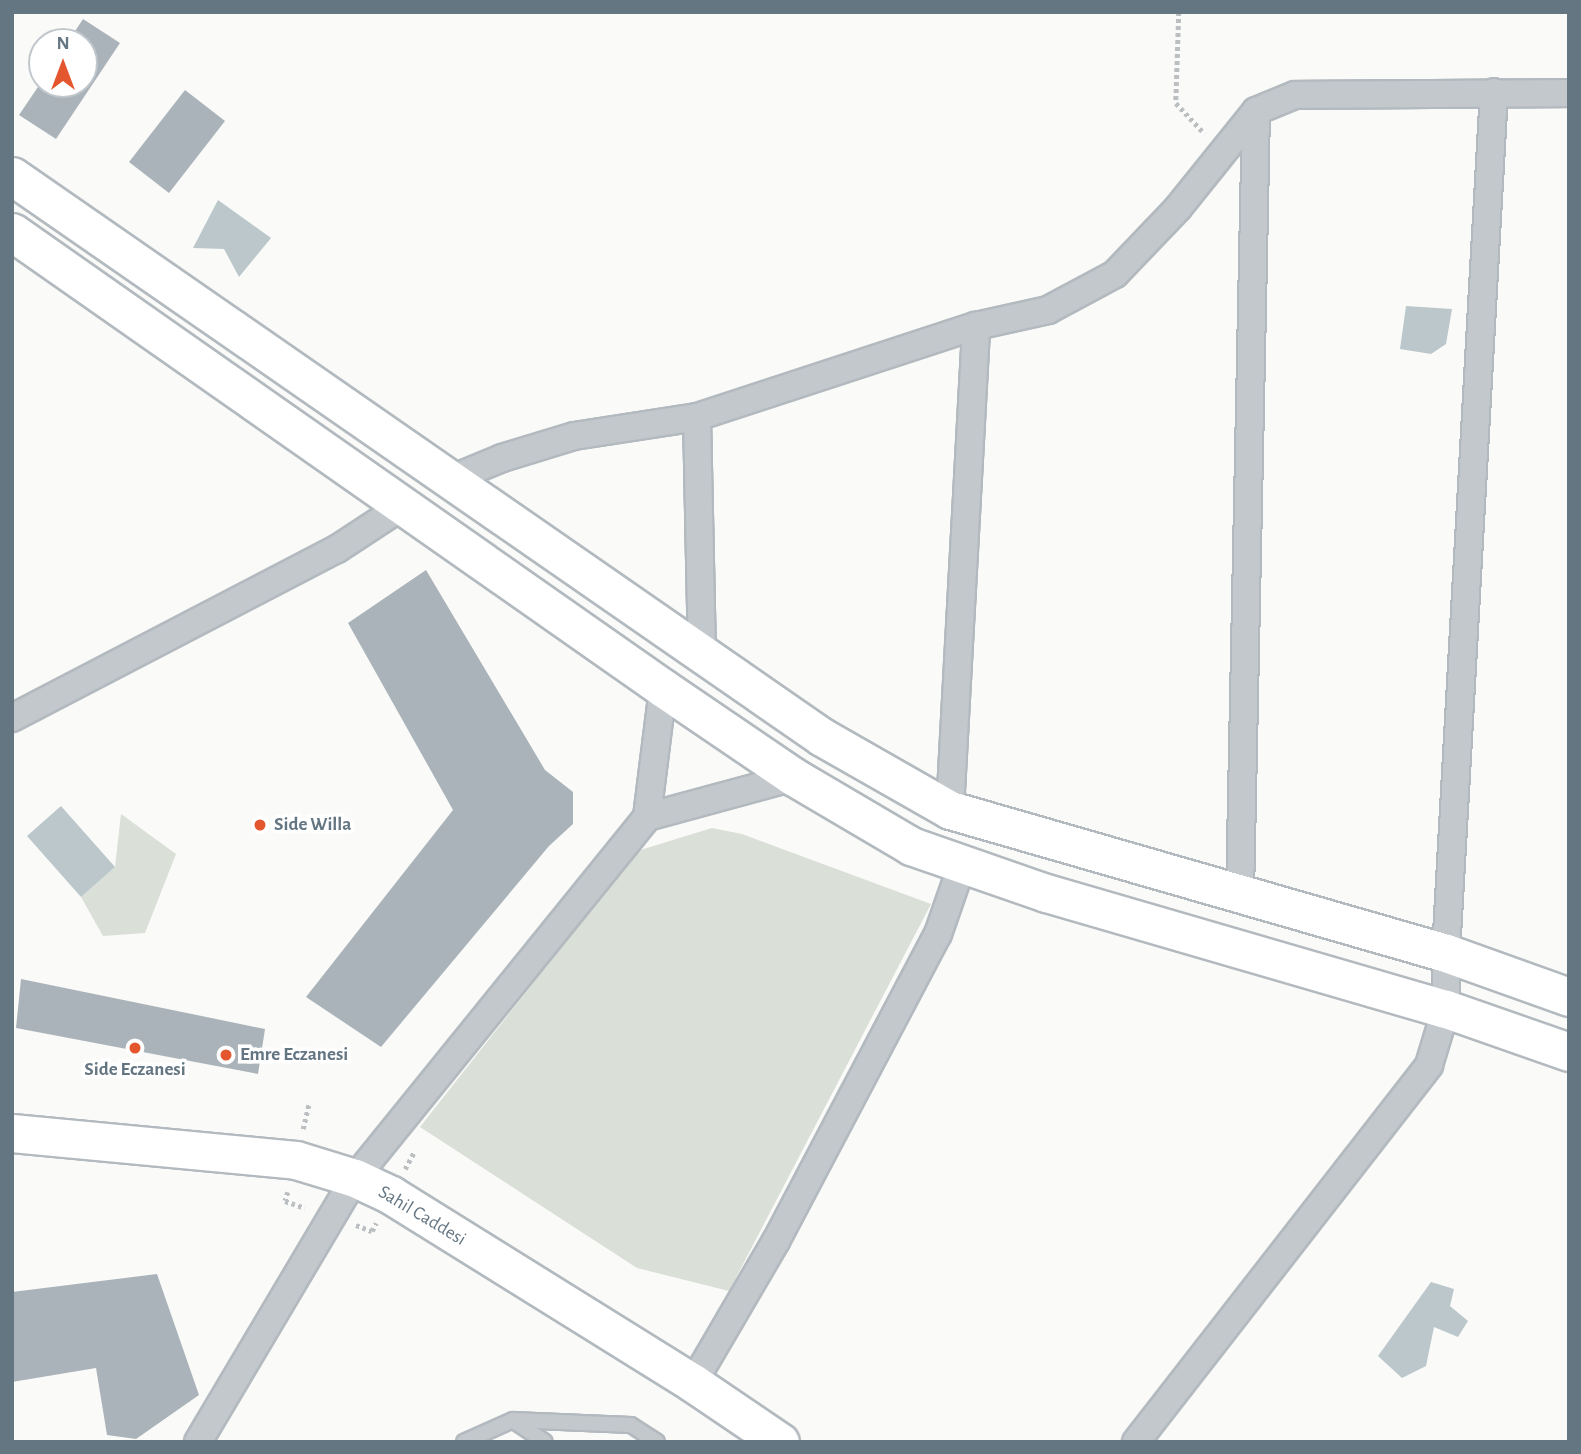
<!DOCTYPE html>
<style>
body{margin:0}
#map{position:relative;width:1581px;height:1454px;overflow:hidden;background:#fafaf8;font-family:"Alegreya Sans",sans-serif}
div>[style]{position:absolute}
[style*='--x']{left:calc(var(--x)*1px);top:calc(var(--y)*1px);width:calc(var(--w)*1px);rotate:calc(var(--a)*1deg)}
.green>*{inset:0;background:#dadfd7}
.water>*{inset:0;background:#bbc7cb}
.building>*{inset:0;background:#aab3b9}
.path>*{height:4.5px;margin-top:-2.25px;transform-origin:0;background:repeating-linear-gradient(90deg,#bbbfc2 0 3.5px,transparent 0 7px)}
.roads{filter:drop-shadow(2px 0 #b3babf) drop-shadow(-2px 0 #b3babf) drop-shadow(0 2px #b3babf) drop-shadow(0 -2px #b3babf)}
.lane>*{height:14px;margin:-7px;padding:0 7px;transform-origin:7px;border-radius:7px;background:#c3c8cc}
.street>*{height:26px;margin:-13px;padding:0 13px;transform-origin:13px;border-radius:13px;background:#c3c8cc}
.secondary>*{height:37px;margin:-18.5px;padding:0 18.5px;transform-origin:18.5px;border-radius:18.5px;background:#fff}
.dots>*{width:19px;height:19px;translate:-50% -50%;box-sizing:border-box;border:4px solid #fff;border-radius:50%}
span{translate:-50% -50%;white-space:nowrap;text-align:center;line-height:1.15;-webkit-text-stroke:7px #fff;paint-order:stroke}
.poi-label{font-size:19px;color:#657683;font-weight:700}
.left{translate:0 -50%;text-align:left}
.street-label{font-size:19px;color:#657683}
.frame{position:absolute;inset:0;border:14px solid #657683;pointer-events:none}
.north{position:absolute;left:28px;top:28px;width:70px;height:70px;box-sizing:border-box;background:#fff;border:2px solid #c1c8cd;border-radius:50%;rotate:0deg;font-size:19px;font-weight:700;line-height:28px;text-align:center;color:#657683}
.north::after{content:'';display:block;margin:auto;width:24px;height:32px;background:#e4572e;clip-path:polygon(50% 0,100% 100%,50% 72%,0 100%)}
</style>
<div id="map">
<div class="green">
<div style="clip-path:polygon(121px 814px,176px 854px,145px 933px,103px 936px,81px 897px,115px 867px)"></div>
<div style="clip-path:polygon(712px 828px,742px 834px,931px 904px,729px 1291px,637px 1268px,420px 1127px,637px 851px)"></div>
</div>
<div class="water">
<div style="clip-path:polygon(218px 200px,271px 238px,239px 277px,224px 249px,193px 248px)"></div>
<div style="clip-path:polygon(1406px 306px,1452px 309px,1446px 344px,1431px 354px,1400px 349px)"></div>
<div style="clip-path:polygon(61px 806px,115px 867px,81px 897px,27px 836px)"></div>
<div style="clip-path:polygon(1431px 1282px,1454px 1289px,1450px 1306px,1468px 1321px,1458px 1337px,1434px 1327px,1426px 1366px,1402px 1378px,1378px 1356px)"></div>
</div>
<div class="building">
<div style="clip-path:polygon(83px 19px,120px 43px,56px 139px,19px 115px,42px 81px,42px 84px,84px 84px,84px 42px,68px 42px)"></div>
<div style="clip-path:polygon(185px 90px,225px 121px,169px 193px,129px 162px)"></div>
<div style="clip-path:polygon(426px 570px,545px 770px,573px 792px,573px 824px,549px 846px,381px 1047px,306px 997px,453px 810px,348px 623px)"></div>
<div style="clip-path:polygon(21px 979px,265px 1029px,258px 1074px,16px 1028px)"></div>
<div style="clip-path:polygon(157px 1274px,199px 1395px,136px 1439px,107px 1435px,96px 1368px,12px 1382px,12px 1292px)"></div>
</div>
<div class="path">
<div style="--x:1179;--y:12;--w:91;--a:91.9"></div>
<div style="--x:1176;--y:103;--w:42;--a:46.9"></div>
<div style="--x:303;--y:1129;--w:27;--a:-77"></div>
<div style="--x:405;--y:1169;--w:19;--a:-62"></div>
<div style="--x:288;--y:1192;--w:9;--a:108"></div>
<div style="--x:285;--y:1201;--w:21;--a:19"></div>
<div style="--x:356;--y:1225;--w:17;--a:21"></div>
<div style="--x:372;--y:1231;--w:9;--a:-63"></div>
</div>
<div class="roads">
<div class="lane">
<div style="--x:514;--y:1421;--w:37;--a:34"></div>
<div style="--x:464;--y:1442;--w:54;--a:-24.2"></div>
<div style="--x:513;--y:1420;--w:118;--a:2.4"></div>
<div style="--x:631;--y:1425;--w:31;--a:33"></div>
</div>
<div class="street">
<div style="--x:697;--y:417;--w:237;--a:88.8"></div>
<div style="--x:449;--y:480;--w:57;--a:-22.5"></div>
<div style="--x:502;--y:458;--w:75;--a:-17"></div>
<div style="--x:574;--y:436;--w:124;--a:-8.8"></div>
<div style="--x:697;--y:417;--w:293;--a:-18.1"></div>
<div style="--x:976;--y:326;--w:74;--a:-12.5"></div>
<div style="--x:1048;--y:310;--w:76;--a:-28.2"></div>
<div style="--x:1115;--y:274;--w:91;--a:-46.3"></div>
<div style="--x:1178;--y:208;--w:124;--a:-51.2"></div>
<div style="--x:1256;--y:111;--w:42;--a:-22.3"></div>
<div style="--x:1295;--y:95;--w:274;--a:-0.4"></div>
<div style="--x:12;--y:718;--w:366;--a:-27.5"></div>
<div style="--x:337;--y:549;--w:77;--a:-33.3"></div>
<div style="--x:950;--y:810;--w:485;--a:-86.9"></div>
<div style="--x:647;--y:817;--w:130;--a:-82.9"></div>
<div style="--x:1240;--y:895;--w:784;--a:-88.83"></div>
<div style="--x:693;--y:1383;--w:164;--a:-59.7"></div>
<div style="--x:776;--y:1241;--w:347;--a:-62.2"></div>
<div style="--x:938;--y:934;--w:73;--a:-70.8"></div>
<div style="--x:198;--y:1442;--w:307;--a:-59.3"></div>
<div style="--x:355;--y:1178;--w:464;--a:-51"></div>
<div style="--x:647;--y:817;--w:152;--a:-15.2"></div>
<div style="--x:1136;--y:1442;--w:477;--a:-52.1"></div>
<div style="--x:1429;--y:1065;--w:59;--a:-73.1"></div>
<div style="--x:1446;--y:1009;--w:56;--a:-90"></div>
<div style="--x:1446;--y:953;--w:862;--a:-86.81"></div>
</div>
<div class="secondary">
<div style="--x:12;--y:176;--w:985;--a:34.71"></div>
<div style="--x:822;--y:737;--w:147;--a:29.7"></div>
<div style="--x:950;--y:810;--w:516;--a:16.08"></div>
<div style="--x:1446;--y:953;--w:131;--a:19.7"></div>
<div style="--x:12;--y:232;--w:795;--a:35.01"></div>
<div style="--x:663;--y:688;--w:158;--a:34.2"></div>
<div style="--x:794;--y:777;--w:136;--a:30.5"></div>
<div style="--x:911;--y:846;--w:143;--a:19.2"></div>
<div style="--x:1046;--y:893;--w:416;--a:16.2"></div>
<div style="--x:1446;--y:1009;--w:130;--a:19.3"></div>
<div style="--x:12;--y:1133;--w:285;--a:5.4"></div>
<div style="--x:296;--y:1160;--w:62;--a:17"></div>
<div style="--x:355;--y:1178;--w:40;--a:25"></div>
<div style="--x:391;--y:1195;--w:356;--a:31.9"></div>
<div style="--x:693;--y:1383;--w:105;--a:34.1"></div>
</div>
</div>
<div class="dots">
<div style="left:260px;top:825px;background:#e4572e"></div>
<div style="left:135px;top:1048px;background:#e4572e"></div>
<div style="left:226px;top:1055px;background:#e4572e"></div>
</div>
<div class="poi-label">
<span class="left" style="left:274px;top:825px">Side Willa</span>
<span class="left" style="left:240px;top:1055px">Emre Eczanesi</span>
<span style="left:135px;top:1070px">Side Eczanesi</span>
</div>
<div class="street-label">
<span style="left:422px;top:1216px;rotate:31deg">Sahil Caddesi</span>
</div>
<div class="frame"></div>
<div class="north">N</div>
</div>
